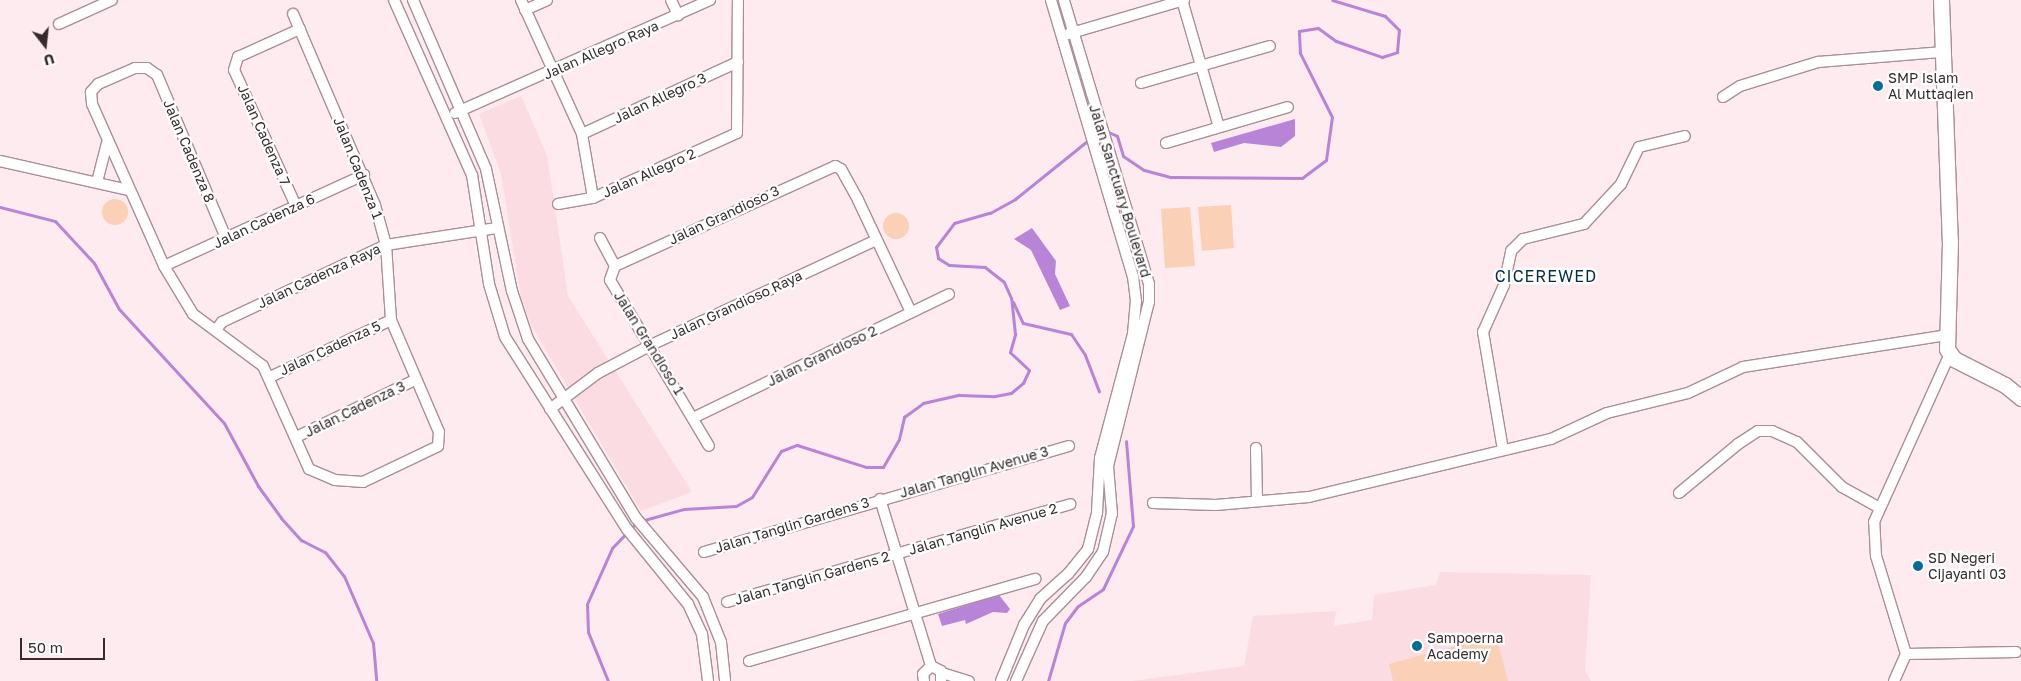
<!DOCTYPE html>
<style>
body{margin:0}
#map{position:relative;width:2021px;height:681px;overflow:hidden;background:#feebef;font-family:"Golos Text",sans-serif}
div>[style]{position:absolute}
[style*='--x']{left:calc(var(--x)*1px);top:calc(var(--y)*1px);width:calc(var(--w)*1px);rotate:calc(var(--a)*1deg)}
.built>*{inset:0;background:#fcdce3}
.green>*{inset:0;background:#fad0b6}
.round{border-radius:50%}
.water>*{inset:0;background:#b884d7}
.stream>*{height:3px;margin:-1.5px;padding:0 1.5px;transform-origin:1.5px;border-radius:1.5px;background:#b884d7}
.roads{filter:drop-shadow(1px 0 #ab8e95) drop-shadow(-1px 0 #ab8e95) drop-shadow(0 1px #ab8e95) drop-shadow(0 -1px #ab8e95)}
.street>*{height:10px;margin:-5px;padding:0 5px;transform-origin:5px;border-radius:5px;background:#fff}
.secondary>*{height:15px;margin:-7.5px;padding:0 7.5px;transform-origin:7.5px;border-radius:7.5px;background:#fff}
.dots>*{width:14px;height:14px;translate:-50% -50%;box-sizing:border-box;border:2px solid #fff;border-radius:50%}
span{translate:-50% -50%;white-space:nowrap;text-align:center;line-height:1.15;-webkit-text-stroke:4.5px #fff;paint-order:stroke}
.street-label{font-size:14px;color:#362a2d}
.poi-label{font-size:14px;color:#362a2d}
.left{translate:0 -50%;text-align:left}
.quarter-label{font-size:16px;color:#012e43;letter-spacing:1px}
.north{position:absolute;left:20px;top:20px;width:50px;height:50px;-webkit-text-stroke:4px #fff;paint-order:stroke;rotate:164deg;font-size:14px;font-weight:700;line-height:20px;text-align:center;color:#362a2d}
.north::after{content:'';display:block;margin:auto;width:18px;height:22px;background:#362a2d;clip-path:polygon(50% 0,100% 100%,50% 72%,0 100%)}
.scale{position:absolute;left:20px;top:638px;width:85px;height:22px;box-sizing:border-box;border:2px solid #362a2d;border-top:0;padding-left:6px;font-size:15px;line-height:18px;white-space:nowrap;color:#362a2d;-webkit-text-stroke:4px #fff;paint-order:stroke}
</style>
<div id="map">
<div class="built">
<div style="clip-path:polygon(521px 96px,547px 155px,568px 296px,692px 492px,641px 511px,531px 325px,521px 297px,501px 174px,479px 114px)"></div>
<div style="clip-path:polygon(1440px 572px,1591px 575px,1585px 670px,1591px 681px,1132px 681px,1244px 666px,1253px 616px,1336px 611px,1334px 626px,1372px 620px,1374px 595px,1436px 585px)"></div>
</div>
<div class="green">
<div class="round" style="left:102px;top:199px;width:26px;height:26px"></div>
<div style="clip-path:polygon(1231px 205px,1234px 248px,1202px 251px,1198px 207px)"></div>
<div style="clip-path:polygon(1190px 207px,1195px 266px,1165px 268px,1161px 209px)"></div>
<div class="round" style="left:883px;top:213px;width:26px;height:26px"></div>
<div style="clip-path:polygon(1496px 635px,1508px 681px,1393px 681px,1389px 664px)"></div>
</div>
<div class="water">
<div style="clip-path:polygon(1295px 119px,1295px 136px,1281px 147px,1244px 143px,1214px 152px,1211px 143px)"></div>
<div style="clip-path:polygon(1032px 228px,1056px 261px,1055px 274px,1070px 306px,1060px 310px,1031px 250px,1014px 239px)"></div>
<div style="clip-path:polygon(999px 595px,1010px 609px,1007px 613px,993px 612px,966px 624px,965px 620px,942px 626px,938px 614px)"></div>
</div>
<div class="stream">
<div style="--x:1106;--y:131;--w:12;--a:24"></div>
<div style="--x:1117;--y:136;--w:21;--a:73"></div>
<div style="--x:1123;--y:156;--w:25;--a:34"></div>
<div style="--x:1144;--y:170;--w:28;--a:15"></div>
<div style="--x:1171;--y:177;--w:131;--a:0.4"></div>
<div style="--x:1302;--y:178;--w:30;--a:-37"></div>
<div style="--x:1326;--y:160;--w:43;--a:-82.1"></div>
<div style="--x:1332;--y:117;--w:72;--a:-116.6"></div>
<div style="--x:1300;--y:53;--w:22;--a:-93"></div>
<div style="--x:1299;--y:31;--w:19;--a:-9"></div>
<div style="--x:1318;--y:28;--w:22;--a:36"></div>
<div style="--x:1336;--y:41;--w:49;--a:19.2"></div>
<div style="--x:1382;--y:57;--w:16;--a:-18"></div>
<div style="--x:1397;--y:52;--w:22;--a:-85"></div>
<div style="--x:1399;--y:30;--w:20;--a:-135"></div>
<div style="--x:1385;--y:16;--w:55;--a:-163.2"></div>
<div style="--x:0;--y:207;--w:57;--a:14.3"></div>
<div style="--x:55;--y:221;--w:57;--a:47.1"></div>
<div style="--x:94;--y:263;--w:52;--a:61.5"></div>
<div style="--x:119;--y:309;--w:155;--a:47.4"></div>
<div style="--x:224;--y:423;--w:72;--a:61.6"></div>
<div style="--x:258;--y:486;--w:39;--a:54"></div>
<div style="--x:281;--y:518;--w:30;--a:48"></div>
<div style="--x:301;--y:540;--w:27;--a:27"></div>
<div style="--x:325;--y:552;--w:31;--a:52"></div>
<div style="--x:344;--y:576;--w:73;--a:66.6"></div>
<div style="--x:373;--y:643;--w:38;--a:85"></div>
<div style="--x:1013;--y:302;--w:23;--a:65"></div>
<div style="--x:1023;--y:323;--w:49;--a:12.9"></div>
<div style="--x:1071;--y:334;--w:25;--a:56"></div>
<div style="--x:1085;--y:355;--w:39;--a:69"></div>
<div style="--x:608;--y:681;--w:53;--a:-112.2"></div>
<div style="--x:588;--y:632;--w:28;--a:-92"></div>
<div style="--x:587;--y:604;--w:61;--a:-65.9"></div>
<div style="--x:612;--y:548;--w:36;--a:-46"></div>
<div style="--x:637;--y:522;--w:49;--a:-15.5"></div>
<div style="--x:684;--y:509;--w:52;--a:-3.3"></div>
<div style="--x:736;--y:506;--w:18;--a:-29"></div>
<div style="--x:752;--y:497;--w:54;--a:-57.8"></div>
<div style="--x:781;--y:451;--w:17;--a:-21"></div>
<div style="--x:797;--y:445;--w:72;--a:17.7"></div>
<div style="--x:866;--y:467;--w:17;--a:0"></div>
<div style="--x:883;--y:467;--w:32;--a:-60"></div>
<div style="--x:899;--y:439;--w:23;--a:-77"></div>
<div style="--x:904;--y:417;--w:24;--a:-36"></div>
<div style="--x:923;--y:403;--w:37;--a:-13"></div>
<div style="--x:959;--y:395;--w:36;--a:2"></div>
<div style="--x:995;--y:396;--w:16;--a:-11"></div>
<div style="--x:1011;--y:393;--w:16;--a:-40"></div>
<div style="--x:1023;--y:383;--w:14;--a:-65"></div>
<div style="--x:1029;--y:370;--w:26;--a:-137"></div>
<div style="--x:1010;--y:352;--w:19;--a:-74"></div>
<div style="--x:1015;--y:334;--w:36;--a:-96"></div>
<div style="--x:1011;--y:298;--w:17;--a:-114"></div>
<div style="--x:1004;--y:282;--w:24;--a:-142"></div>
<div style="--x:985;--y:267;--w:36;--a:-177"></div>
<div style="--x:949;--y:265;--w:13;--a:-148"></div>
<div style="--x:938;--y:258;--w:11;--a:-100"></div>
<div style="--x:936;--y:247;--w:30;--a:-53"></div>
<div style="--x:954;--y:223;--w:37;--a:-16"></div>
<div style="--x:990;--y:213;--w:29;--a:-29"></div>
<div style="--x:1015;--y:199;--w:91;--a:-38.8"></div>
<div style="--x:1048;--y:681;--w:60;--a:-73.7"></div>
<div style="--x:1065;--y:623;--w:21;--a:-53"></div>
<div style="--x:1078;--y:606;--w:30;--a:-34"></div>
<div style="--x:1103;--y:589;--w:70;--a:-64.5"></div>
<div style="--x:1133;--y:526;--w:85;--a:-94.7"></div>
</div>
<div class="roads">
<div class="street">
<div style="--x:394;--y:0;--w:192;--a:66"></div>
<div style="--x:472;--y:175;--w:110;--a:81.1"></div>
<div style="--x:489;--y:284;--w:55;--a:73.2"></div>
<div style="--x:505;--y:337;--w:227;--a:57.6"></div>
<div style="--x:627;--y:529;--w:97;--a:50.9"></div>
<div style="--x:688;--y:604;--w:33;--a:65"></div>
<div style="--x:702;--y:634;--w:47;--a:82.7"></div>
<div style="--x:413;--y:0;--w:184;--a:66.6"></div>
<div style="--x:486;--y:169;--w:125;--a:78"></div>
<div style="--x:512;--y:291;--w:51;--a:71.6"></div>
<div style="--x:528;--y:339;--w:209;--a:58.9"></div>
<div style="--x:636;--y:518;--w:104;--a:49.7"></div>
<div style="--x:703;--y:597;--w:48;--a:68.2"></div>
<div style="--x:721;--y:642;--w:39;--a:84"></div>
<div style="--x:521;--y:0;--w:147;--a:65.5"></div>
<div style="--x:582;--y:134;--w:65;--a:80.2"></div>
<div style="--x:671;--y:0;--w:17;--a:65"></div>
<div style="--x:1182;--y:0;--w:132;--a:73.8"></div>
<div style="--x:525;--y:10;--w:24;--a:-24"></div>
<div style="--x:59;--y:24;--w:58;--a:-24.4"></div>
<div style="--x:1068;--y:34;--w:121;--a:-16.3"></div>
<div style="--x:1141;--y:83;--w:134;--a:-16"></div>
<div style="--x:1723;--y:97;--w:20;--a:-33"></div>
<div style="--x:1740;--y:86;--w:82;--a:-17.1"></div>
<div style="--x:1818;--y:62;--w:123;--a:-4.6"></div>
<div style="--x:455;--y:113;--w:279;--a:-23.9"></div>
<div style="--x:582;--y:134;--w:172;--a:-24.8"></div>
<div style="--x:1166;--y:143;--w:127;--a:-16.4"></div>
<div style="--x:0;--y:161;--w:132;--a:12.7"></div>
<div style="--x:97;--y:182;--w:40;--a:-75.6"></div>
<div style="--x:558;--y:204;--w:36;--a:-10"></div>
<div style="--x:593;--y:198;--w:158;--a:-24.3"></div>
<div style="--x:737;--y:133;--w:133;--a:-89.6"></div>
<div style="--x:296;--y:206;--w:149;--a:-114.5"></div>
<div style="--x:234;--y:70;--w:14;--a:-73"></div>
<div style="--x:238;--y:57;--w:68;--a:-24.3"></div>
<div style="--x:226;--y:238;--w:177;--a:-112.9"></div>
<div style="--x:157;--y:75;--w:12;--a:-145"></div>
<div style="--x:147;--y:68;--w:12;--a:180"></div>
<div style="--x:135;--y:68;--w:40;--a:156.6"></div>
<div style="--x:98;--y:84;--w:11;--a:131"></div>
<div style="--x:91;--y:92;--w:12;--a:85"></div>
<div style="--x:92;--y:104;--w:177;--a:66"></div>
<div style="--x:164;--y:266;--w:56;--a:58.9"></div>
<div style="--x:193;--y:314;--w:87;--a:36.6"></div>
<div style="--x:263;--y:366;--w:113;--a:65.9"></div>
<div style="--x:309;--y:469;--w:28;--a:23"></div>
<div style="--x:335;--y:480;--w:28;--a:4"></div>
<div style="--x:363;--y:482;--w:83;--a:-25.6"></div>
<div style="--x:438;--y:446;--w:14;--a:-86"></div>
<div style="--x:439;--y:432;--w:122;--a:-113.2"></div>
<div style="--x:391;--y:320;--w:75;--a:-93.8"></div>
<div style="--x:386;--y:245;--w:41;--a:-105.4"></div>
<div style="--x:375;--y:205;--w:208;--a:-113.2"></div>
<div style="--x:600;--y:238;--w:32;--a:62"></div>
<div style="--x:615;--y:266;--w:15;--a:110"></div>
<div style="--x:610;--y:280;--w:193;--a:59.2"></div>
<div style="--x:164;--y:266;--w:220;--a:-24.5"></div>
<div style="--x:615;--y:266;--w:242;--a:-24.4"></div>
<div style="--x:835;--y:166;--w:7;--a:27"></div>
<div style="--x:841;--y:169;--w:35;--a:61"></div>
<div style="--x:858;--y:200;--w:124;--a:64.7"></div>
<div style="--x:216;--y:330;--w:10;--a:-53"></div>
<div style="--x:222;--y:322;--w:181;--a:-25.2"></div>
<div style="--x:386;--y:245;--w:112;--a:-8.7"></div>
<div style="--x:270;--y:377;--w:134;--a:-25.2"></div>
<div style="--x:550;--y:409;--w:60;--a:-36.9"></div>
<div style="--x:598;--y:373;--w:60;--a:-27.8"></div>
<div style="--x:651;--y:345;--w:248;--a:-25"></div>
<div style="--x:695;--y:417;--w:282;--a:-25.8"></div>
<div style="--x:296;--y:437;--w:132;--a:-25.6"></div>
<div style="--x:1256;--y:448;--w:53;--a:88.9"></div>
<div style="--x:1503;--y:450;--w:120;--a:-99.6"></div>
<div style="--x:1483;--y:332;--w:51;--a:-65.9"></div>
<div style="--x:1504;--y:285;--w:35;--a:-78"></div>
<div style="--x:1511;--y:251;--w:17;--a:-45"></div>
<div style="--x:1523;--y:239;--w:63;--a:-13.8"></div>
<div style="--x:1584;--y:224;--w:54;--a:-47.2"></div>
<div style="--x:1621;--y:184;--w:41;--a:-64.1"></div>
<div style="--x:1639;--y:147;--w:47;--a:-13.4"></div>
<div style="--x:1679;--y:493;--w:77;--a:-39.7"></div>
<div style="--x:1738;--y:444;--w:24;--a:-33"></div>
<div style="--x:1758;--y:431;--w:14;--a:0"></div>
<div style="--x:1772;--y:431;--w:27;--a:24"></div>
<div style="--x:1797;--y:442;--w:64;--a:45"></div>
<div style="--x:1842;--y:487;--w:41;--a:29.1"></div>
<div style="--x:880;--y:499;--w:175;--a:73"></div>
<div style="--x:1153;--y:503;--w:63;--a:1.8"></div>
<div style="--x:1216;--y:505;--w:93;--a:-4.9"></div>
<div style="--x:1309;--y:497;--w:249;--a:-13.5"></div>
<div style="--x:1551;--y:439;--w:62;--a:-24.9"></div>
<div style="--x:1607;--y:413;--w:83;--a:-13.9"></div>
<div style="--x:1688;--y:393;--w:61;--a:-25.3"></div>
<div style="--x:1743;--y:367;--w:206;--a:-8.9"></div>
<div style="--x:704;--y:552;--w:380;--a:-16.2"></div>
<div style="--x:727;--y:602;--w:357;--a:-15.9"></div>
<div style="--x:1906;--y:654;--w:110;--a:-1"></div>
<div style="--x:749;--y:661;--w:298;--a:-16"></div>
<div style="--x:942;--y:673;--w:28;--a:17"></div>
<div style="--x:924;--y:681;--w:7;--a:-98"></div>
<div style="--x:923;--y:674;--w:11;--a:-45"></div>
<div style="--x:931;--y:666;--w:11;--a:27"></div>
<div style="--x:941;--y:671;--w:10;--a:90"></div>
<div style="--x:1001;--y:681;--w:61;--a:-67.7"></div>
<div style="--x:1024;--y:625;--w:31;--a:-58"></div>
<div style="--x:1040;--y:599;--w:38;--a:-42"></div>
<div style="--x:1068;--y:574;--w:32;--a:-51"></div>
<div style="--x:1088;--y:549;--w:38;--a:-76"></div>
<div style="--x:1097;--y:512;--w:54;--a:-86.8"></div>
<div style="--x:1100;--y:458;--w:128;--a:-75.1"></div>
<div style="--x:1133;--y:334;--w:33;--a:-85"></div>
<div style="--x:1136;--y:301;--w:24;--a:-97"></div>
<div style="--x:1133;--y:277;--w:289;--a:-106.5"></div>
<div style="--x:1016;--y:681;--w:66;--a:-65.8"></div>
<div style="--x:1043;--y:621;--w:62;--a:-45.7"></div>
<div style="--x:1086;--y:577;--w:30;--a:-56"></div>
<div style="--x:1103;--y:552;--w:39;--a:-77"></div>
<div style="--x:1112;--y:514;--w:48;--a:-94.8"></div>
<div style="--x:1108;--y:466;--w:169;--a:-76"></div>
<div style="--x:1149;--y:302;--w:18;--a:-90"></div>
<div style="--x:1149;--y:284;--w:296;--a:-106.7"></div>
<div style="--x:1894;--y:681;--w:30;--a:-66"></div>
<div style="--x:1906;--y:654;--w:102;--a:-107"></div>
<div style="--x:1876;--y:556;--w:34;--a:-93"></div>
<div style="--x:1874;--y:522;--w:184;--a:-65.7"></div>
</div>
<div class="secondary">
<div style="--x:1941;--y:0;--w:242;--a:87.9"></div>
<div style="--x:1950;--y:242;--w:107;--a:91.6"></div>
<div style="--x:1947;--y:349;--w:12;--a:55"></div>
<div style="--x:1954;--y:359;--w:57;--a:27"></div>
<div style="--x:2005;--y:385;--w:21;--a:39"></div>
</div>
</div>
<div class="dots">
<div style="left:1878px;top:86px;background:#016c99"></div>
<div style="left:1918px;top:566px;background:#016c99"></div>
<div style="left:1417px;top:646px;background:#016c99"></div>
</div>
<div class="street-label">
<span style="left:601px;top:50px;rotate:-24deg">Jalan Allegro Raya</span>
<span style="left:660px;top:98px;rotate:-25deg">Jalan Allegro 3</span>
<span style="left:264px;top:135px;rotate:66deg">Jalan Cadenza 7</span>
<span style="left:189px;top:151px;rotate:67deg">Jalan Cadenza 8</span>
<span style="left:358px;top:168px;rotate:68deg">Jalan Cadenza 1</span>
<span style="left:649px;top:173px;rotate:-24deg">Jalan Allegro 2</span>
<span style="left:1120px;top:191px;rotate:73deg">Jalan Sanctuary Boulevard</span>
<span style="left:724px;top:215px;rotate:-25deg">Jalan Grandioso 3</span>
<span style="left:264px;top:221px;rotate:-25deg">Jalan Cadenza 6</span>
<span style="left:319px;top:276px;rotate:-25deg">Jalan Cadenza Raya</span>
<span style="left:736px;top:305px;rotate:-25deg">Jalan Grandioso Raya</span>
<span style="left:649px;top:343px;rotate:58deg">Jalan Grandioso 1</span>
<span style="left:330px;top:348px;rotate:-25deg">Jalan Cadenza 5</span>
<span style="left:822px;top:356px;rotate:-26deg">Jalan Grandioso 2</span>
<span style="left:355px;top:409px;rotate:-26deg">Jalan Cadenza 3</span>
<span style="left:974px;top:472px;rotate:-16deg">Jalan Tanglin Avenue 3</span>
<span style="left:792px;top:525px;rotate:-17deg">Jalan Tanglin Gardens 3</span>
<span style="left:983px;top:529px;rotate:-16deg">Jalan Tanglin Avenue 2</span>
<span style="left:812px;top:578px;rotate:-16deg">Jalan Tanglin Gardens 2</span>
</div>
<div class="poi-label">
<span class="left" style="left:1888px;top:86px">SMP Islam<br>Al Muttaqien</span>
<span class="left" style="left:1928px;top:566px">SD Negeri<br>Cijayanti 03</span>
<span class="left" style="left:1427px;top:646px">Sampoerna<br>Academy</span>
</div>
<div class="quarter-label">
<span style="left:1546px;top:276px">CICEREWED</span>
</div>
<div class="north">U</div>
<div class="scale">50 m</div>
</div>
